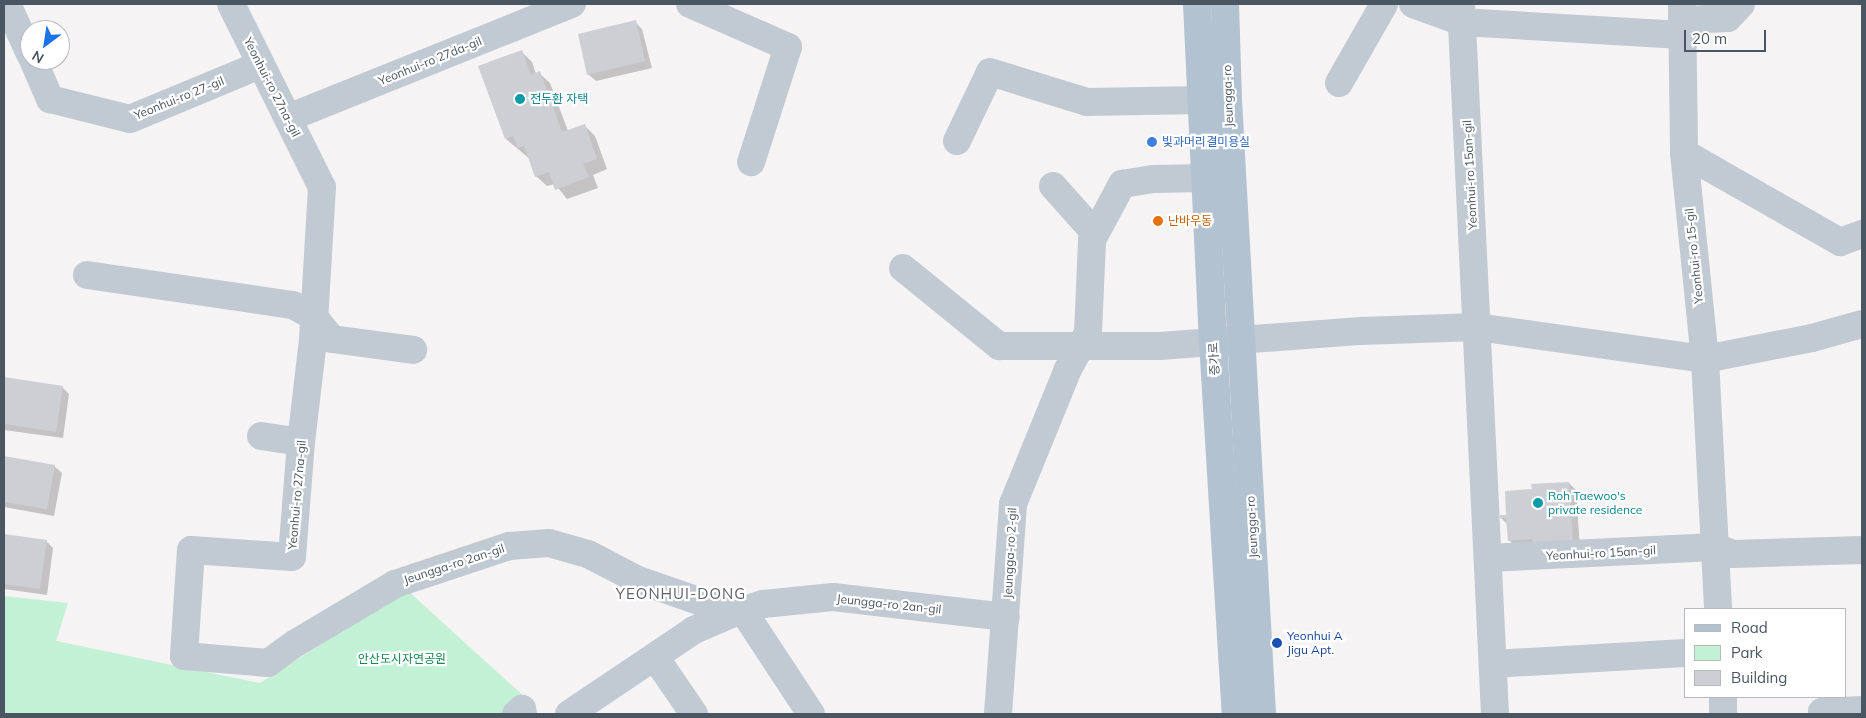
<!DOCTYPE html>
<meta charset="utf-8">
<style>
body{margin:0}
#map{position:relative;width:1866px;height:718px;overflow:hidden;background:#f5f3f3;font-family:Mulish,"Noto Sans KR",sans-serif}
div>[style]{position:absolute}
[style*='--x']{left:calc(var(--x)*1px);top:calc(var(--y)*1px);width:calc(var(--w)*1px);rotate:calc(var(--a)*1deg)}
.green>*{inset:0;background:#c3f1d5}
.shadow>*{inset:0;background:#0003}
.building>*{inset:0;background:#cdcfd5}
.minor>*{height:28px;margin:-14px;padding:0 14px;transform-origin:14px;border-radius:14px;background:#c1cad2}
.major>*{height:28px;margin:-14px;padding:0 14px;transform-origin:14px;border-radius:14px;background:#b3c2d1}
.dots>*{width:14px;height:14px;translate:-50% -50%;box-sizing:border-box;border:2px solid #fff;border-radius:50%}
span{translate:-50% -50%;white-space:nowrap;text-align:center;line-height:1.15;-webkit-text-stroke:4.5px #fff;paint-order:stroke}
.street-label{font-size:12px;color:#4a5661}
.culture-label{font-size:12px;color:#0d838f}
.left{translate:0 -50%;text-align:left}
.shop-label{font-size:12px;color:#366cbe}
.food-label{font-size:12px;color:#c56008}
.transit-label{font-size:12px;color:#164399}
.park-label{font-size:12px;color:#17864f}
.quarter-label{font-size:15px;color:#5f6368;letter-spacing:1px}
.frame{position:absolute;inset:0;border:5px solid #4a5661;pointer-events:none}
.legend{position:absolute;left:1684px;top:608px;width:162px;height:90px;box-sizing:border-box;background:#fff;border:1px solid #b7bbc0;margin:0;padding:6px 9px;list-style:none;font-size:15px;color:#4a5661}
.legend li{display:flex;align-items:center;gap:10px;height:25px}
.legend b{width:25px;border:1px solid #b7bbc0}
.north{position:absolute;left:20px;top:20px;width:50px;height:50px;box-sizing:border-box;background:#fff;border:1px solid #b7bbc0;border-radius:50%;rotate:211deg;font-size:14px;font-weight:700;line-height:20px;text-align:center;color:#4a5661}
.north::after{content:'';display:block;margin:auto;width:18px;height:22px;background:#1a73e8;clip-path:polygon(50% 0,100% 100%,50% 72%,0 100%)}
.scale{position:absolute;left:1684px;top:30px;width:82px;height:22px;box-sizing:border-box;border:2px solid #4a5661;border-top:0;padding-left:6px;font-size:15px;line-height:18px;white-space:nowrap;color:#4a5661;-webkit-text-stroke:4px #fff;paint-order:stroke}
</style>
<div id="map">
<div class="green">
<div style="clip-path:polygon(407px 590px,528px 700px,511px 714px,4px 714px,4px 596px,68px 603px,56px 641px,260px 683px)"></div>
</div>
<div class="shadow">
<div style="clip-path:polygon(635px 22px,642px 29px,652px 68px,596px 81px,588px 74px)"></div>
<div style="clip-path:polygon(522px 52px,532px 62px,536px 74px,539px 73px,550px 83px,568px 131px,584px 125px,595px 136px,607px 169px,593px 175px,598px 188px,567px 199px,555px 184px,547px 186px,536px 176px,530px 159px,506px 139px)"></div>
<div style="clip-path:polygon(4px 378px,62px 387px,69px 394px,63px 438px,4px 430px)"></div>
<div style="clip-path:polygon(4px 457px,54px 466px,62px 473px,54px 516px,4px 507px)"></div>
<div style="clip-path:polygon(1569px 483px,1576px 490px,1580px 548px,1516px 547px,1509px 540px,1508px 525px,1501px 518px,1508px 516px,1533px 490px)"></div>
<div style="clip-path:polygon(4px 535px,46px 541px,53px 548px,47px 595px,4px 589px)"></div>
</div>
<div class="building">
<div style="clip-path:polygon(636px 20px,645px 61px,587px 75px,578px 34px)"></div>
<div style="clip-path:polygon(522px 50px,531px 75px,540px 71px,562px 132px,585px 124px,597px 159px,583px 164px,589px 177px,555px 190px,549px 172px,535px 177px,524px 146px,518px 148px,513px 136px,505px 139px,478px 66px)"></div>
<div style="clip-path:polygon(4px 377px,63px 386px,56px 432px,4px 424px)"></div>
<div style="clip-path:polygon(4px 456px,55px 465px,47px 509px,4px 502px)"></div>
<div style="clip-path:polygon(1569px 482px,1573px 541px,1533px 543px,1532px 539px,1508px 541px,1506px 518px,1500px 518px,1500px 515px,1506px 515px,1505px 491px,1532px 489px,1531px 484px)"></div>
<div style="clip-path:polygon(4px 534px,47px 540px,40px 589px,4px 584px)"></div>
</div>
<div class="minor">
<div style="--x:7;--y:4;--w:55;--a:65.3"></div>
<div style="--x:231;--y:4;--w:204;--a:63.6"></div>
<div style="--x:322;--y:187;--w:153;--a:93.4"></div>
<div style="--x:313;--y:340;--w:103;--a:96.7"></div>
<div style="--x:301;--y:442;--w:115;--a:94.5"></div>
<div style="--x:292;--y:557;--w:101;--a:-176"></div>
<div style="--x:191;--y:550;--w:106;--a:93.8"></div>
<div style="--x:184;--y:656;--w:84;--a:4.8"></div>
<div style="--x:268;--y:663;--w:34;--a:-36"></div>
<div style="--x:296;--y:643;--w:115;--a:-30.8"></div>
<div style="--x:395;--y:584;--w:120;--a:-18.4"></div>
<div style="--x:509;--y:546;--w:40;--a:-4.3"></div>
<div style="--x:549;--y:543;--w:41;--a:15.8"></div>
<div style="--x:588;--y:554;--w:56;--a:27.5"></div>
<div style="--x:638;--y:580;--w:102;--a:19"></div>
<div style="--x:690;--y:4;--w:107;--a:23.7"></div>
<div style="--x:788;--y:47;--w:121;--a:107.8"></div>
<div style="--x:1413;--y:4;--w:52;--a:20.2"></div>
<div style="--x:1462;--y:22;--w:220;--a:3.4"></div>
<div style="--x:1461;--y:4;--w:711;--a:87.26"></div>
<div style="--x:1682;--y:4;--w:149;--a:89.2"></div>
<div style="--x:1684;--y:153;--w:207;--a:84.2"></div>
<div style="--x:1705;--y:359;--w:250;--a:87"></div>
<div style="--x:1682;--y:20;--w:46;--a:-2.5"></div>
<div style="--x:1728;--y:18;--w:19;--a:-47"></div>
<div style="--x:33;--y:60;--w:43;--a:66.4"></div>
<div style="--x:50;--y:99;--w:82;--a:14"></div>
<div style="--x:130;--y:119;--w:141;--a:-22.6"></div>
<div style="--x:1339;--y:83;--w:91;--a:-60.3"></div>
<div style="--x:288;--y:118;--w:306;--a:-21.9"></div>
<div style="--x:957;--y:141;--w:76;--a:-64.4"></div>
<div style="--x:990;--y:72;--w:102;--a:17.2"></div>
<div style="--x:1087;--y:102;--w:115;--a:-1"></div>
<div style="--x:1684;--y:153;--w:180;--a:29.7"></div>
<div style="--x:1840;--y:242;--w:23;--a:-20"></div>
<div style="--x:1053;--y:186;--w:63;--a:48.2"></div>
<div style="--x:903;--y:268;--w:124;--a:39.1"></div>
<div style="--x:999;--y:346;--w:161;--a:0"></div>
<div style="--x:1160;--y:346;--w:202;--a:-4.3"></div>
<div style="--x:1361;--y:331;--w:116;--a:-2"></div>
<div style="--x:1477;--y:327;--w:230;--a:8"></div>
<div style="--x:1705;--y:359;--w:109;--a:-11.1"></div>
<div style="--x:1812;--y:338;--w:52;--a:-15.6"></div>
<div style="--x:87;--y:275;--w:208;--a:8.3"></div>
<div style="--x:293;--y:305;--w:24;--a:30"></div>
<div style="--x:314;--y:317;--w:28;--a:51"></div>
<div style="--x:332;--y:339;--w:82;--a:7.7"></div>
<div style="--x:261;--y:436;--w:40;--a:8.5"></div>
<div style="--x:1488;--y:558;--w:227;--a:-2.8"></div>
<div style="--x:1715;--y:547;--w:19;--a:21"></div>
<div style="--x:1733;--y:554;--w:129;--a:-1.8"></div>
<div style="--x:744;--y:612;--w:122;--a:56.7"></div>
<div style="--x:655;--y:657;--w:69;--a:55.6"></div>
<div style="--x:1493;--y:664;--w:192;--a:-3.3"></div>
<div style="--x:1723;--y:697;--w:17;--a:90"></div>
<div style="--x:516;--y:714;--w:8;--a:-40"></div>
<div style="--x:522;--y:709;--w:5;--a:79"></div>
<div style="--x:569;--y:714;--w:151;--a:-33.9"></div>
<div style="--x:694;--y:630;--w:43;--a:-23"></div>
<div style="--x:734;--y:613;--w:30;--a:-17"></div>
<div style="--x:763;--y:604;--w:70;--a:-5.7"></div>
<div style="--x:833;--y:597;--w:174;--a:6.6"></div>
<div style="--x:998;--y:714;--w:211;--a:-85.9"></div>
<div style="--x:1013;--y:504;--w:146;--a:-67.8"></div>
<div style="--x:1068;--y:369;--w:41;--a:-60.9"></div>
<div style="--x:1088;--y:333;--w:93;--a:-87.5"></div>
<div style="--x:1092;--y:240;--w:64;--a:-61.8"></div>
<div style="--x:1122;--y:184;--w:31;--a:-9"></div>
<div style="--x:1153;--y:179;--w:53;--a:-1.1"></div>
<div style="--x:1822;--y:714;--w:2;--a:-90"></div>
<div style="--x:1822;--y:712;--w:40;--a:-2.9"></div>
</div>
<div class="major">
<div style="--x:1197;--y:4;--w:338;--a:87.3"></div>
<div style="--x:1213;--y:342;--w:373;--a:86.5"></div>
<div style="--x:1225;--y:4;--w:96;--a:88.2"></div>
<div style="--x:1228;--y:100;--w:615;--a:86.83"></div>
</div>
<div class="dots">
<div style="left:520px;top:99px;background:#0f9aa8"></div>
<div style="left:1152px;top:142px;background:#3f7fe0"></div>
<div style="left:1158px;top:221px;background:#e8710a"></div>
<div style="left:1538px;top:503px;background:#0f9aa8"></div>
<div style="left:1277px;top:643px;background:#1a4fb4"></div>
</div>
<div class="street-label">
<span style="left:430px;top:61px;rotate:-22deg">Yeonhui-ro 27da-gil</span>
<span style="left:272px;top:87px;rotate:63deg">Yeonhui-ro 27na-gil</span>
<span style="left:1228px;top:96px;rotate:-92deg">Jeungga-ro</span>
<span style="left:179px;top:98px;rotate:-22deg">Yeonhui-ro 27-gil</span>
<span style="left:1470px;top:175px;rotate:-93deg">Yeonhui-ro 15an-gil</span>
<span style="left:1694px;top:256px;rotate:-96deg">Yeonhui-ro 15-gil</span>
<span style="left:1214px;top:359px;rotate:-93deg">증가로</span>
<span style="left:297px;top:495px;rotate:-85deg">Yeonhui-ro 27na-gil</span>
<span style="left:1252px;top:527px;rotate:-93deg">Jeungga-ro</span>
<span style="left:1010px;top:553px;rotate:-87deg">Jeungga-ro 2-gil</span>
<span style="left:1601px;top:553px;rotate:-3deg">Yeonhui-ro 15an-gil</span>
<span style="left:454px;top:564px;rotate:-18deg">Jeungga-ro 2an-gil</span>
<span style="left:889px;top:604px;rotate:6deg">Jeungga-ro 2an-gil</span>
</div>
<div class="culture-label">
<span class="left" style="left:530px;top:99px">전두환 자택</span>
<span class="left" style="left:1548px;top:503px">Roh Taewoo's<br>private residence</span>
</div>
<div class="shop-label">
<span class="left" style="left:1162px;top:142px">빛과머리결미용실</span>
</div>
<div class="food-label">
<span class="left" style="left:1168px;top:221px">난바우동</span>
</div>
<div class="transit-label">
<span class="left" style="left:1287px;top:643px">Yeonhui A<br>Jigu Apt.</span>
</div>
<div class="park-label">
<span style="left:402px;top:659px">안산도시자연공원</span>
</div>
<div class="quarter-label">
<span style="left:681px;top:594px">YEONHUI-DONG</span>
</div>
<div class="frame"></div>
<ul class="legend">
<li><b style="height:6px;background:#b3c2d1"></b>Road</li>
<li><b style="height:14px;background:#c3f1d5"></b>Park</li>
<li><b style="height:14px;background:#cdcfd5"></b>Building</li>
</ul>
<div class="north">N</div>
<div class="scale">20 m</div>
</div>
